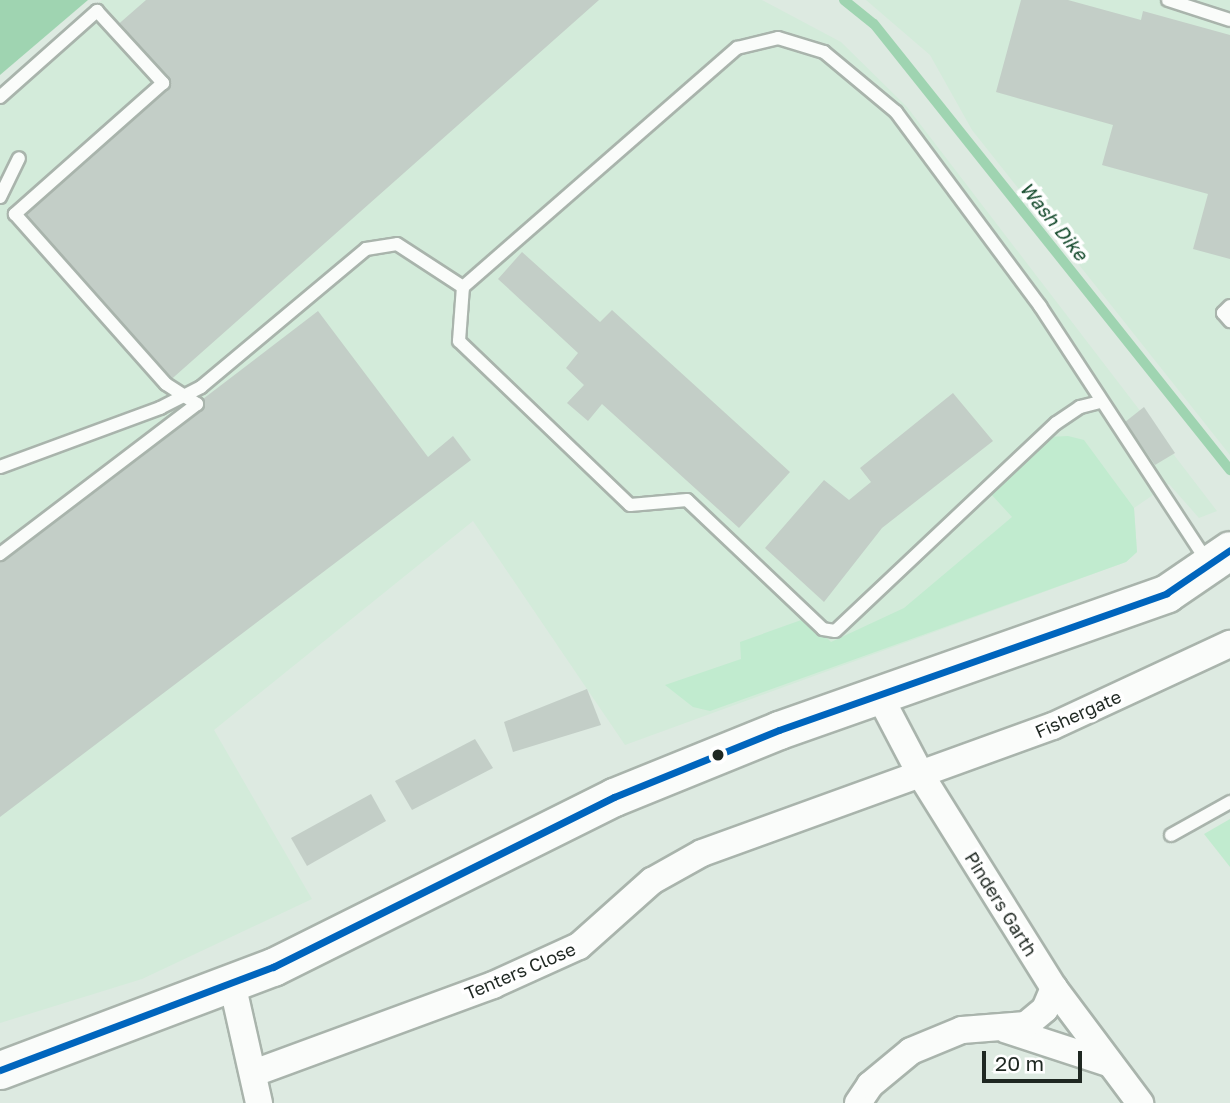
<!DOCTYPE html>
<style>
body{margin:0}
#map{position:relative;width:1230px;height:1103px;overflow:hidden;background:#ddeae1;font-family:"Golos Text",sans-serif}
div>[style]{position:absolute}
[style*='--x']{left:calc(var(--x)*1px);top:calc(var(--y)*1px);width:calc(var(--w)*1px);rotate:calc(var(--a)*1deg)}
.built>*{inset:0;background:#d3ebda}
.green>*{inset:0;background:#c1ebcf}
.water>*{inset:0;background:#9fd4b1}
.stream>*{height:10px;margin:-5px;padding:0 5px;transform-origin:5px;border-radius:5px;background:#9fd4b1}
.building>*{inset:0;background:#c3cec7}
.roads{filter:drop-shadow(2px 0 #a9b4ac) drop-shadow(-2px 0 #a9b4ac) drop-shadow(0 2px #a9b4ac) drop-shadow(0 -2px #a9b4ac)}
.lane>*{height:12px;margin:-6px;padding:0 6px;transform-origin:6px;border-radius:6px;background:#fafcfa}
.street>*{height:26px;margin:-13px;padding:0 13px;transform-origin:13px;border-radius:13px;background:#fafcfa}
.secondary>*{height:37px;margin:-18.5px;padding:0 18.5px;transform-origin:18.5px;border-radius:18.5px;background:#fafcfa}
.bus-1>*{height:7px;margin:-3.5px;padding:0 3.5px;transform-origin:3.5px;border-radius:3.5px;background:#0065bd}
.dots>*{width:19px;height:19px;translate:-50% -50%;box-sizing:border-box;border:4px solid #fff;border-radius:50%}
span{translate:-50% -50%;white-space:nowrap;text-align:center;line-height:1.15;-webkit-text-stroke:7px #fff;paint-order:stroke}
.street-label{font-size:18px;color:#1f2822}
.water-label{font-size:19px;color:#13492b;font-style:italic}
.scale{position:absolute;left:982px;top:1051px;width:100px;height:32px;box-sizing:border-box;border:4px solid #1f2822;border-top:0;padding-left:9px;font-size:21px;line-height:24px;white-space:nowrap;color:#1f2822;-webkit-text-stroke:5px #fff;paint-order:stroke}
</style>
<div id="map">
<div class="built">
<div style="clip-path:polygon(102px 0,762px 0,841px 42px,907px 107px,1217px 511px,1199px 518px,1169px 484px,1134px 508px,1137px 552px,1126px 562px,625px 745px,473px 521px,214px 730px,312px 899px,142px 979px,0 1023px,0 89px)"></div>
<div style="clip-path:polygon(866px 0,1230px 0,1230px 455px,972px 130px,930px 55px)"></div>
</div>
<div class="green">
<div style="clip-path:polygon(1068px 436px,1084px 440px,1134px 508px,1137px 552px,1126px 562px,710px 711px,693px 707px,665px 685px,741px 659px,740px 642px,807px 618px,831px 642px,904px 608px,1012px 517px,990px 493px,1048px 437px)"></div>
<div style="clip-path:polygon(1230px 819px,1230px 867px,1204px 834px)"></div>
</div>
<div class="water">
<div style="clip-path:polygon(0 0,88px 0,0 75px)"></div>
</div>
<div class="stream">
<div style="--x:844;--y:0;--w:38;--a:39"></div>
<div style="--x:874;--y:24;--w:571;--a:51.4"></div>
</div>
<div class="building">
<div style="clip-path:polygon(146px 0,599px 0,166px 384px,15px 214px,163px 83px,114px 28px)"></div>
<div style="clip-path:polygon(1021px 0,1068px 0,1141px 20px,1143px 11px,1230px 35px,1230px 259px,1193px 249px,1208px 194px,1102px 165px,1113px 125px,996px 92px)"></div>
<div style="clip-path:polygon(522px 252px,600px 322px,612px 310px,790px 472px,739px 528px,602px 404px,588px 421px,567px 403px,584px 385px,566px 368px,578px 353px,498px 279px)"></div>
<div style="clip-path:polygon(318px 311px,428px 457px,453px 436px,471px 460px,0 817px,0 554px)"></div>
<div style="clip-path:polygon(953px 393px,993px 441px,882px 528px,824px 602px,765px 548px,824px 480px,849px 500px,871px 482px,860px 468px)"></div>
<div style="clip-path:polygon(1144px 407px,1175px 453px,1155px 465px,1125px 422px)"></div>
<div style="clip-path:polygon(587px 689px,601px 725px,513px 752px,504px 722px)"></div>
<div style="clip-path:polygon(475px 739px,493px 768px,412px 810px,395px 781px)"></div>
<div style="clip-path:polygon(371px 794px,386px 821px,307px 866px,291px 838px)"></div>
</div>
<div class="roads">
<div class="lane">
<div style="--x:1168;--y:0;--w:65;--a:17.9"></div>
<div style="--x:0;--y:97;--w:130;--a:-41.6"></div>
<div style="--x:97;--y:11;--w:98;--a:47.5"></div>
<div style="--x:163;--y:83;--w:198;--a:138.5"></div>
<div style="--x:15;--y:214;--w:227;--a:48.4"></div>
<div style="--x:166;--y:384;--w:37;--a:33"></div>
<div style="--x:197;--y:404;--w:248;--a:142.7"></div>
<div style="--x:0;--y:197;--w:43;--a:-64"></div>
<div style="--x:1230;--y:306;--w:10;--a:135"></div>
<div style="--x:1223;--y:313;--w:11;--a:49"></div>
<div style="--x:1100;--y:402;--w:21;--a:166"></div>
<div style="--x:1080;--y:407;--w:29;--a:146"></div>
<div style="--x:1056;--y:423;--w:303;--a:136.7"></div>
<div style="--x:835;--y:631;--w:12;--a:-171"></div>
<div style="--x:823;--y:629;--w:187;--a:-136.5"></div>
<div style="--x:687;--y:500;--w:57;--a:175"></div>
<div style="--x:630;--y:505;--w:237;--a:-136.2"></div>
<div style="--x:459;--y:341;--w:54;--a:-85.8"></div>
<div style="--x:463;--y:287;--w:364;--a:-41.1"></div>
<div style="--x:737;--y:48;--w:42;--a:-13.7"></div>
<div style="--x:778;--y:38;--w:48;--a:16.9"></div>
<div style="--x:824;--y:52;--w:94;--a:39.8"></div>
<div style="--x:896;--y:112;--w:242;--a:53.4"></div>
<div style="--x:1040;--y:306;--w:305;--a:56.8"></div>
<div style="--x:0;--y:467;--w:171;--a:-20.2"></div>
<div style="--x:160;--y:408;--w:46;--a:-27.1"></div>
<div style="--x:201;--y:387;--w:215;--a:-39.9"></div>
<div style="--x:366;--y:249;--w:31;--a:-9"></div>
<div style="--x:397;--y:244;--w:79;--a:33.1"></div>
<div style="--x:1171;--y:835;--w:68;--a:-29.2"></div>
</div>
<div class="street">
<div style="--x:879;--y:695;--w:93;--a:62.3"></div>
<div style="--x:922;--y:777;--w:249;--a:58"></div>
<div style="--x:1054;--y:988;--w:144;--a:53.2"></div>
<div style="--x:232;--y:983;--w:123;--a:77.3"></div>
<div style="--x:1007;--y:1030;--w:106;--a:18.1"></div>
<div style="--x:254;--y:1073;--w:255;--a:-20.2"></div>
<div style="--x:493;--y:985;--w:94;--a:-24.4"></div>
<div style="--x:579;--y:946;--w:98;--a:-41.7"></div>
<div style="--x:652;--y:881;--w:57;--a:-29.2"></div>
<div style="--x:702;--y:853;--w:373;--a:-19.9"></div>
<div style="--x:1053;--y:726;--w:195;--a:-24.9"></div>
<div style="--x:858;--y:1103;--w:22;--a:-56"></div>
<div style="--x:870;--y:1085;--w:53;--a:-39.7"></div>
<div style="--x:911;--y:1051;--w:55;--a:-22.4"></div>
<div style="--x:962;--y:1030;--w:64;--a:-4.5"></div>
<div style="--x:1026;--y:1025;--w:25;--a:-40"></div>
<div style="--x:1045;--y:1009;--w:23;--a:-67"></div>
</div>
<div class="secondary">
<div style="--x:0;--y:1070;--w:292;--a:-20.7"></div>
<div style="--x:273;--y:967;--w:381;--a:-26.5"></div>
<div style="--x:614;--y:797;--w:178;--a:-22.1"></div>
<div style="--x:779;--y:730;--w:411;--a:-19.4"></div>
<div style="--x:1167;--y:593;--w:76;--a:-34.3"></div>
</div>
</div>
<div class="bus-1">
<div style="--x:0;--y:1070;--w:292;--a:-20.7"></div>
<div style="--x:273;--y:967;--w:381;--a:-26.5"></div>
<div style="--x:614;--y:797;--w:178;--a:-22.1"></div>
<div style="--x:779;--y:730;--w:411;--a:-19.4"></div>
<div style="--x:1167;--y:593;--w:76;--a:-34.3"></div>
</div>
<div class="dots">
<div style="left:718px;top:755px;background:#1f2822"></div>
</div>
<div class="street-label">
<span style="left:1078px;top:714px;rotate:-24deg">Fishergate</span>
<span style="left:1001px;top:904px;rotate:58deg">Pinders Garth</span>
<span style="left:520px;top:971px;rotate:-23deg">Tenters Close</span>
</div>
<div class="water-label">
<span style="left:1054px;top:221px;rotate:51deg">Wash Dike</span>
</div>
<div class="scale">20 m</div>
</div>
